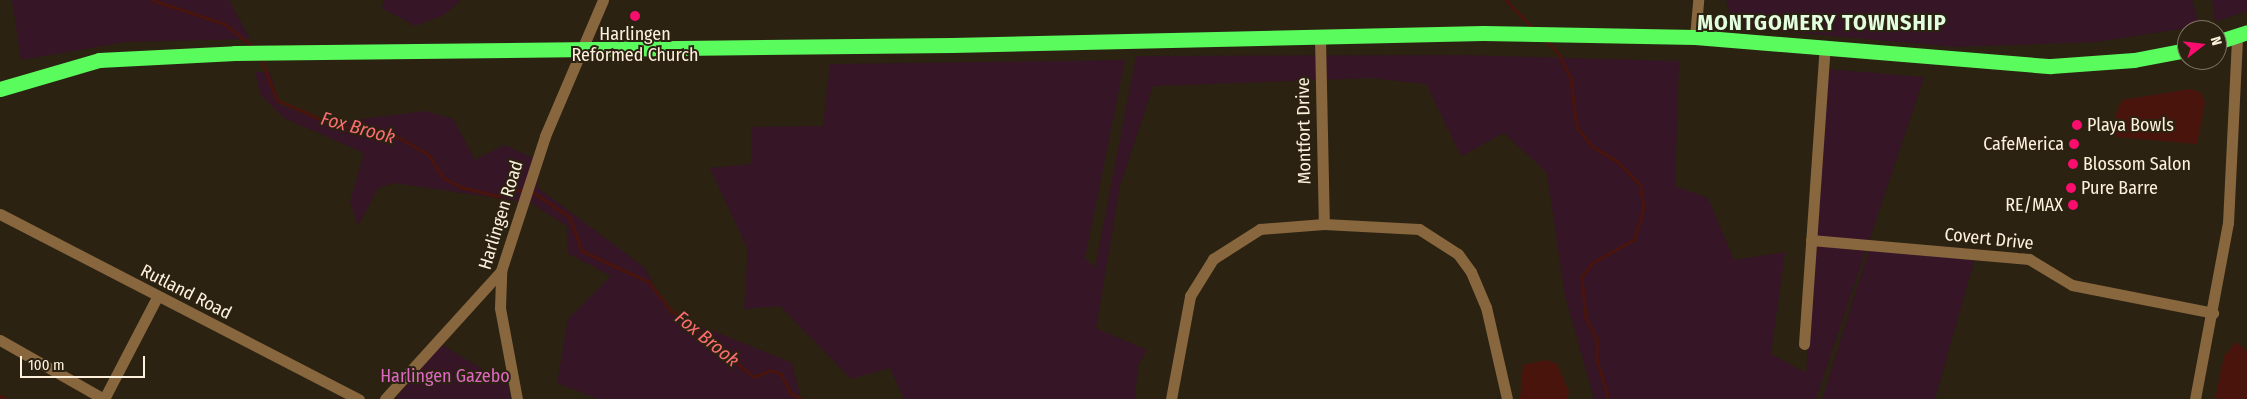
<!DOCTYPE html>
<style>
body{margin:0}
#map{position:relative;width:2247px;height:399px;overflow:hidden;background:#2b2212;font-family:"Fira Sans Condensed",sans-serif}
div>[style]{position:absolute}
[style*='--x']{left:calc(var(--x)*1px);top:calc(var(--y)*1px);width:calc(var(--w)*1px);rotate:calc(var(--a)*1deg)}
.green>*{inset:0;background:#351526}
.water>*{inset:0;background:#49140c}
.stream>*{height:2.5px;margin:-1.25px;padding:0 1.25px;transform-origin:1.25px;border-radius:1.25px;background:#49140c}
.minor>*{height:11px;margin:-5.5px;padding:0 5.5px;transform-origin:5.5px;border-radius:5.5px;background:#88663e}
.highway>*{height:15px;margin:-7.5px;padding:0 7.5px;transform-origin:7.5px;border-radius:7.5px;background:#5afb5d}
.dots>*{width:14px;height:14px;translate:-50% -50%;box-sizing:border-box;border:2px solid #2b2212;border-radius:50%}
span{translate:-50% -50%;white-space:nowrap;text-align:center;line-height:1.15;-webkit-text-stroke:4px #2b2212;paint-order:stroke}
.poi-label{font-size:18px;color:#fef1dc}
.left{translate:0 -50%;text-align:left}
.right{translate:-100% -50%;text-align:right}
.street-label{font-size:18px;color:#fef1dc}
.park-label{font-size:18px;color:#de68c1}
.water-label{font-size:19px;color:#fc6d72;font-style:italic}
.district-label{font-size:22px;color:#e3fede;font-weight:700;letter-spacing:1px}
.north{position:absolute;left:2177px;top:20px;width:50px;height:50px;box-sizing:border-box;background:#2b2212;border:1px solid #7f7563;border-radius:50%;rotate:74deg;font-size:14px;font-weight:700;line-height:20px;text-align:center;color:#fef1dc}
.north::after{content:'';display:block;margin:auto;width:18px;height:22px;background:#fa0d6c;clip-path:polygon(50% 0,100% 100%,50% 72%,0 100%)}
.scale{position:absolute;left:20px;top:356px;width:125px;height:22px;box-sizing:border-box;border:2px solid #fef1dc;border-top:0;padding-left:6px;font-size:15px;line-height:18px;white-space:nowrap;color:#fef1dc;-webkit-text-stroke:4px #2b2212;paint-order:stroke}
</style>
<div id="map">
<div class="green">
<div style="clip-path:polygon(12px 0,229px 0,250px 39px,125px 42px,21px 60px)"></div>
<div style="clip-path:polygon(384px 0,461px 0,444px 15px,415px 26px,382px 8px)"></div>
<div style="clip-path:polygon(1726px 0,2192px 0,2200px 26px,2096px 42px,1954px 47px,1734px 27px)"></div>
<div style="clip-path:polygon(2212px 0,2247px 0,2247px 11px,2215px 22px)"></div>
<div style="clip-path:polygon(1465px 55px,1679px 61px,1675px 186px,1708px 198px,1734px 260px,1785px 252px,1771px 354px,1806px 373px,1828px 69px,1924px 77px,1816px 399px,1594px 399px,1565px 296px,1547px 173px,1504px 133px,1461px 156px,1426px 84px,1371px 78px,1153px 86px,1120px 186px,1096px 328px,1147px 350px,1138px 365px,1135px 399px,904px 399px,890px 368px,851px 379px,780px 306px,744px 309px,748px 250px,710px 168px,751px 164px,751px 127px,823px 126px,830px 64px,1125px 60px,1085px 258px,1095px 268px,1136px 56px)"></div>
<div style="clip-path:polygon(255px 72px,270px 72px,280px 105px,331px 123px,425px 111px,453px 119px,475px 160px,505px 145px,535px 159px,537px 187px,645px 268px,669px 313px,792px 363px,801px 399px,598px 399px,557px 383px,568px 319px,611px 276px,567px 253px,567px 226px,531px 203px,394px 183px,378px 188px,358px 226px,350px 202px,364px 153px,284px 118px,260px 94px)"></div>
<div style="clip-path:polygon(1869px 250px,1975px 258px,1935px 399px,1822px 399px)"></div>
<div style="clip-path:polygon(441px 344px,508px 385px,511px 399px,395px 399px)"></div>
</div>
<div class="water">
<div style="clip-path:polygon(2190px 89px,2200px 92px,2205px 102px,2197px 144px,2116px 137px,2116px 113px,2122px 100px)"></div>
<div style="clip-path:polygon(2236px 342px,2247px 351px,2247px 399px,2215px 399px,2224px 356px)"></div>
<div style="clip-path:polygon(1547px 360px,1557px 364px,1569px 392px,1567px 399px,1520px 399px,1523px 365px)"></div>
</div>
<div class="stream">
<div style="--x:152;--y:0;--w:77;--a:18.2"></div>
<div style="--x:225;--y:24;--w:36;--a:39"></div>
<div style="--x:1506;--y:0;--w:39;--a:46"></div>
<div style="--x:1546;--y:40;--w:19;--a:47"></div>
<div style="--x:1559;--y:54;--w:28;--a:64"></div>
<div style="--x:1571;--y:79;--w:48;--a:82.9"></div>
<div style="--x:1577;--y:127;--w:24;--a:52"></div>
<div style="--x:1592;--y:146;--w:29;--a:31"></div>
<div style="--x:1617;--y:161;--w:33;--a:46"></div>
<div style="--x:1640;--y:185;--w:23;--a:80"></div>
<div style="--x:1644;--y:208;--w:34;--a:107"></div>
<div style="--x:1634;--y:240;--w:47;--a:150.7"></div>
<div style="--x:1593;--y:263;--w:18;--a:128"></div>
<div style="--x:1582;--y:277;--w:41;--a:84.4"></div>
<div style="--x:1586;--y:318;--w:25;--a:63"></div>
<div style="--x:1597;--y:340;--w:20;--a:90"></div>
<div style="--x:1597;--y:360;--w:41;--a:72.9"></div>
<div style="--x:261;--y:58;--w:45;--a:69.1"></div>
<div style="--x:277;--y:100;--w:62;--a:23.7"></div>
<div style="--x:334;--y:125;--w:58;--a:8"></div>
<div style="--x:391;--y:133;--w:43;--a:29.6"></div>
<div style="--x:428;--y:154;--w:29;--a:56"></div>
<div style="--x:444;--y:178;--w:19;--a:28"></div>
<div style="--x:461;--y:187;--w:37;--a:14"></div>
<div style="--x:497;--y:196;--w:27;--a:-15"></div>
<div style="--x:531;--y:191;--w:47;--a:33.7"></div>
<div style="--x:570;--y:217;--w:36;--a:71"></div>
<div style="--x:582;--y:251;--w:74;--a:24.8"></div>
<div style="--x:649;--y:282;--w:37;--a:52"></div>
<div style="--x:672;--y:311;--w:105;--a:38.8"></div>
<div style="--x:754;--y:377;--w:18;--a:-22"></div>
<div style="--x:771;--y:370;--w:11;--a:22"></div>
<div style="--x:781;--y:374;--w:20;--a:63"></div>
<div style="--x:790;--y:392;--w:13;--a:32"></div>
<div style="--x:0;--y:396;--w:8;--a:23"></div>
</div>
<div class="minor">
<div style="--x:1695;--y:37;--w:37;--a:-85"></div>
<div style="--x:1320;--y:38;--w:186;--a:88.8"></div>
<div style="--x:0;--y:214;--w:404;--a:27.3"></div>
<div style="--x:1811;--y:240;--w:219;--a:5"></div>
<div style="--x:2029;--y:259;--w:50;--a:31.2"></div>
<div style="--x:2072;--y:285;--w:144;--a:11.2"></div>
<div style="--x:0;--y:340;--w:120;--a:29.6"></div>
<div style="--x:1804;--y:344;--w:298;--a:-86"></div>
<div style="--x:104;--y:399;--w:115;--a:-62.5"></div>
<div style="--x:385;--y:399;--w:173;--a:-47.8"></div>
<div style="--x:517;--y:399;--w:93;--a:-100.6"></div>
<div style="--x:500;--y:308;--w:37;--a:-88"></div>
<div style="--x:501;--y:271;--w:142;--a:-71.9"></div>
<div style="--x:545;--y:136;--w:148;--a:-66.9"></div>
<div style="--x:1171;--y:399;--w:105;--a:-79.5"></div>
<div style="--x:1190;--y:296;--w:44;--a:-58.1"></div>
<div style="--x:1213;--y:259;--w:56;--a:-32.6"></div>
<div style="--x:1260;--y:229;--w:64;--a:-4.5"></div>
<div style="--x:1324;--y:224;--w:95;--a:3"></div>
<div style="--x:1419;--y:229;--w:46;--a:32.7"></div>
<div style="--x:1458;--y:254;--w:22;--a:54"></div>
<div style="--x:1471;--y:272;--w:38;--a:67"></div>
<div style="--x:1486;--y:307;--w:94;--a:77.1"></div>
<div style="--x:2195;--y:399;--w:179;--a:-79.4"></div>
<div style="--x:2228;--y:223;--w:187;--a:-87.2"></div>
</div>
<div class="highway">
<div style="--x:2217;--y:42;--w:32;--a:-18"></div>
<div style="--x:0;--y:89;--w:103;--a:-16.3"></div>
<div style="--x:99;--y:60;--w:136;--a:-2.9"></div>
<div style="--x:235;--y:53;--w:717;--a:-0.64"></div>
<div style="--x:952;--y:45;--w:531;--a:-1.29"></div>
<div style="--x:1483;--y:33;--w:212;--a:1.1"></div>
<div style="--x:1695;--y:37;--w:357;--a:4.7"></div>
<div style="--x:2051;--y:66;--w:83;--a:-4.1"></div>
<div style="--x:2134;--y:60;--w:54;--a:-10.7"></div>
</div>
<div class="dots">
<div style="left:635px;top:16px;background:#fa0d6c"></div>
<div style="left:2077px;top:125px;background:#fa0d6c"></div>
<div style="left:2074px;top:144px;background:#fa0d6c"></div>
<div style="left:2073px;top:164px;background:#fa0d6c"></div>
<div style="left:2071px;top:188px;background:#fa0d6c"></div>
<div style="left:2073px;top:205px;background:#fa0d6c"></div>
</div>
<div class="poi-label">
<span style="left:635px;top:45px">Harlingen<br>Reformed Church</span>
<span class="left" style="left:2087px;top:125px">Playa Bowls</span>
<span class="right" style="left:2064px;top:144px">CafeMerica</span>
<span class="left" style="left:2083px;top:164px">Blossom Salon</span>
<span class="left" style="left:2081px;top:188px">Pure Barre</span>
<span class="right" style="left:2063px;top:205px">RE/MAX</span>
</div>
<div class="street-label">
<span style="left:1304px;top:131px;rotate:-91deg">Montfort Drive</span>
<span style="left:501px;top:215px;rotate:-73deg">Harlingen Road</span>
<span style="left:1989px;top:239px;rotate:6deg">Covert Drive</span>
<span style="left:186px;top:292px;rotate:27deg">Rutland Road</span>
</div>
<div class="park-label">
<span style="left:445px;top:376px">Harlingen Gazebo</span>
</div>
<div class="water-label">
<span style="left:358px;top:128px;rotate:15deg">Fox Brook</span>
<span style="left:707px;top:339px;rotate:39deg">Fox Brook</span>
</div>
<div class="district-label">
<span style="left:1822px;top:23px">MONTGOMERY TOWNSHIP</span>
</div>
<div class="north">N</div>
<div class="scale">100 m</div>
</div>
